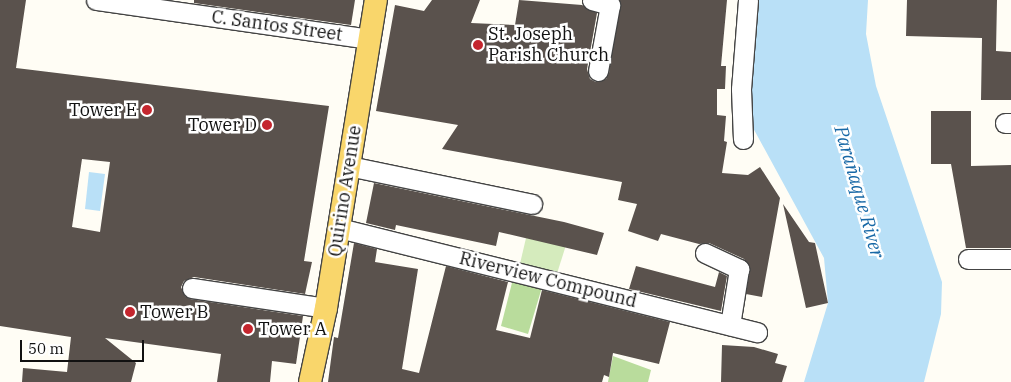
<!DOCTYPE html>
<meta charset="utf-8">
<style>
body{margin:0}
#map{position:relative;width:1011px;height:382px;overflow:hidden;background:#fffdf5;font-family:"IBM Plex Serif",serif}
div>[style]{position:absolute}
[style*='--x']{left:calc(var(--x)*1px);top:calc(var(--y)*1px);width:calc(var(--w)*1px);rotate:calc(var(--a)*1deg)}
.green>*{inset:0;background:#d5ebbd}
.forest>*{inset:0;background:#b9dc9c}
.water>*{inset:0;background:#b9e0f7}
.building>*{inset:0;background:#5a524d}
.roads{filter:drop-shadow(1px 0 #444) drop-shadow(-1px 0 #444) drop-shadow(0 1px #444) drop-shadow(0 -1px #444)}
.minor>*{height:19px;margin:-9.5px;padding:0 9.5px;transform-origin:9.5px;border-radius:9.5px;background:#fff}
.major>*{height:22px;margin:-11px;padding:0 11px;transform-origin:11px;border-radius:11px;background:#f9d66b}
.dots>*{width:14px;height:14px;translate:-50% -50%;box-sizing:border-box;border:2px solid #fff;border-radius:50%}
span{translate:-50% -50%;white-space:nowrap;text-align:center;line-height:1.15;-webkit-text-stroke:5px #fff;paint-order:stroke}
.street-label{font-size:18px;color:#111}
.poi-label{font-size:18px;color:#111}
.left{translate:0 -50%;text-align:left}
.right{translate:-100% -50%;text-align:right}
.water-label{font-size:19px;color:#1768a6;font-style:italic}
.scale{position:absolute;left:20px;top:340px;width:124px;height:22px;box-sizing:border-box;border:2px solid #111;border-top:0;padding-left:6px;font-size:15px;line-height:18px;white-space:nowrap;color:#111;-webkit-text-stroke:4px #fff;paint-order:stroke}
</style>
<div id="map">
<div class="green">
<div style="clip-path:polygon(526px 238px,566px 245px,555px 280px,519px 268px)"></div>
</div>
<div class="forest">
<div style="clip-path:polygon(514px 275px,543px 284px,528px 334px,501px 326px)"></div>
<div style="clip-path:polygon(613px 356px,651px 370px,648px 382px,608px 382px)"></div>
</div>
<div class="water">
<div style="clip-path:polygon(756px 0,868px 0,866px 34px,876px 86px,942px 282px,941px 314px,924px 382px,804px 382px,828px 303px,824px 258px,746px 115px)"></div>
<div style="clip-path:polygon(89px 172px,105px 174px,100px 211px,85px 209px)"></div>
</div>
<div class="building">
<div style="clip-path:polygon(evenodd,0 0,26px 0,16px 68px,329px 106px,304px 261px,312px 262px,305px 294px,194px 277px,184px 281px,181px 287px,185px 296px,190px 299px,303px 316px,296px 364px,272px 361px,270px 382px,217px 382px,221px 354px,105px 338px,136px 363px,131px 382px,22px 382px,23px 368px,67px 372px,71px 337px,0 326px,0 0,82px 159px,110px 162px,100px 232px,72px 227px,82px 159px)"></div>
<div style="clip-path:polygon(194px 0,355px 0,351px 25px,194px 3px)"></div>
<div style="clip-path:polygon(432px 0,480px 0,471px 23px,515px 25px,519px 0,582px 5px,597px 13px,587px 69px,590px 79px,596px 82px,606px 79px,609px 73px,620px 0,727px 0,721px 66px,726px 66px,725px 89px,717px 89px,717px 115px,726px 116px,724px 141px,727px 142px,722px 173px,748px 175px,760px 167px,780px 198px,762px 297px,746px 294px,750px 270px,744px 259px,709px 243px,699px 244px,661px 234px,658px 241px,628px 231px,637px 204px,618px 200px,622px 182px,442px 149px,458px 125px,376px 111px,395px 5px,424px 11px)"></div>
<div style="clip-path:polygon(907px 0,997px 0,996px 51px,1011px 52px,1011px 100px,981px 100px,982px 38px,906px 36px)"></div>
<div style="clip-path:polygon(931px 111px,971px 111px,971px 166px,1011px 165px,1011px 248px,966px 248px,951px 164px,931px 164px)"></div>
<div style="clip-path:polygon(374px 183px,564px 222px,604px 233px,597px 255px,499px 232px,496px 246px,396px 225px,395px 230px,366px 223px)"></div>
<div style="clip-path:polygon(783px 204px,809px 242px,815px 243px,828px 303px,806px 308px)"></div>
<div style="clip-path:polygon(354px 243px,377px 249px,375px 262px,418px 269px,402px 369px,419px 373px,446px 266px,508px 282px,496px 330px,530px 338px,542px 290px,670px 322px,659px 364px,613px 353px,609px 377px,604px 375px,602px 382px,328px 382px,334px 337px,338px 338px)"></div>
<div style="clip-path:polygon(636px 266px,715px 287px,719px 272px,727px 276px,721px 311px,629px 289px)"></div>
<div style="clip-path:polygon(722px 345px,754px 347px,778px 354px,775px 363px,787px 366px,782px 382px,721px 382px)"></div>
</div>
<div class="roads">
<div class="minor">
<div style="--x:96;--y:0;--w:276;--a:8.1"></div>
<div style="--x:592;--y:0;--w:19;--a:16"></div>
<div style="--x:610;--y:5;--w:67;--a:100.3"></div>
<div style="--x:1005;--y:123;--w:6;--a:0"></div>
<div style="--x:743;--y:139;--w:50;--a:-92.3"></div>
<div style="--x:741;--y:89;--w:89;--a:-85.5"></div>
<div style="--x:349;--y:166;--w:187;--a:11.7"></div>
<div style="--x:339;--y:228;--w:431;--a:14"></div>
<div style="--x:705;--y:253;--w:38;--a:25"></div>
<div style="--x:739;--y:269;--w:57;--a:99.1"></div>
<div style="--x:968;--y:259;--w:43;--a:0"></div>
<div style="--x:192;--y:288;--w:135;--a:8.5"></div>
</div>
<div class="major">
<div style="--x:310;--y:382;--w:76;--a:-77.8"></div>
<div style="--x:326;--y:308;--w:312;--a:-80.8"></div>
</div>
</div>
<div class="dots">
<div style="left:478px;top:45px;background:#c4262e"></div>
<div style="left:147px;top:110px;background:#c4262e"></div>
<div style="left:267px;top:125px;background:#c4262e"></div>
<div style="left:130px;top:312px;background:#c4262e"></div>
<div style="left:248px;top:329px;background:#c4262e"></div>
</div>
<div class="street-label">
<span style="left:277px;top:26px;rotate:8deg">C. Santos Street</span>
<span style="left:345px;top:191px;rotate:-81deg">Quirino Avenue</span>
<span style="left:548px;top:280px;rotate:14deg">Riverview Compound</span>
</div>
<div class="poi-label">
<span class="left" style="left:488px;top:45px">St. Joseph<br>Parish Church</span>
<span class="right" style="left:137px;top:110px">Tower E</span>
<span class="right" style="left:257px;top:125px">Tower D</span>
<span class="left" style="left:140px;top:312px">Tower B</span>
<span class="left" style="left:258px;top:329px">Tower A</span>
</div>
<div class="water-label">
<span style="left:859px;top:192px;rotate:74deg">Parañaque River</span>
</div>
<div class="scale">50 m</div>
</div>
